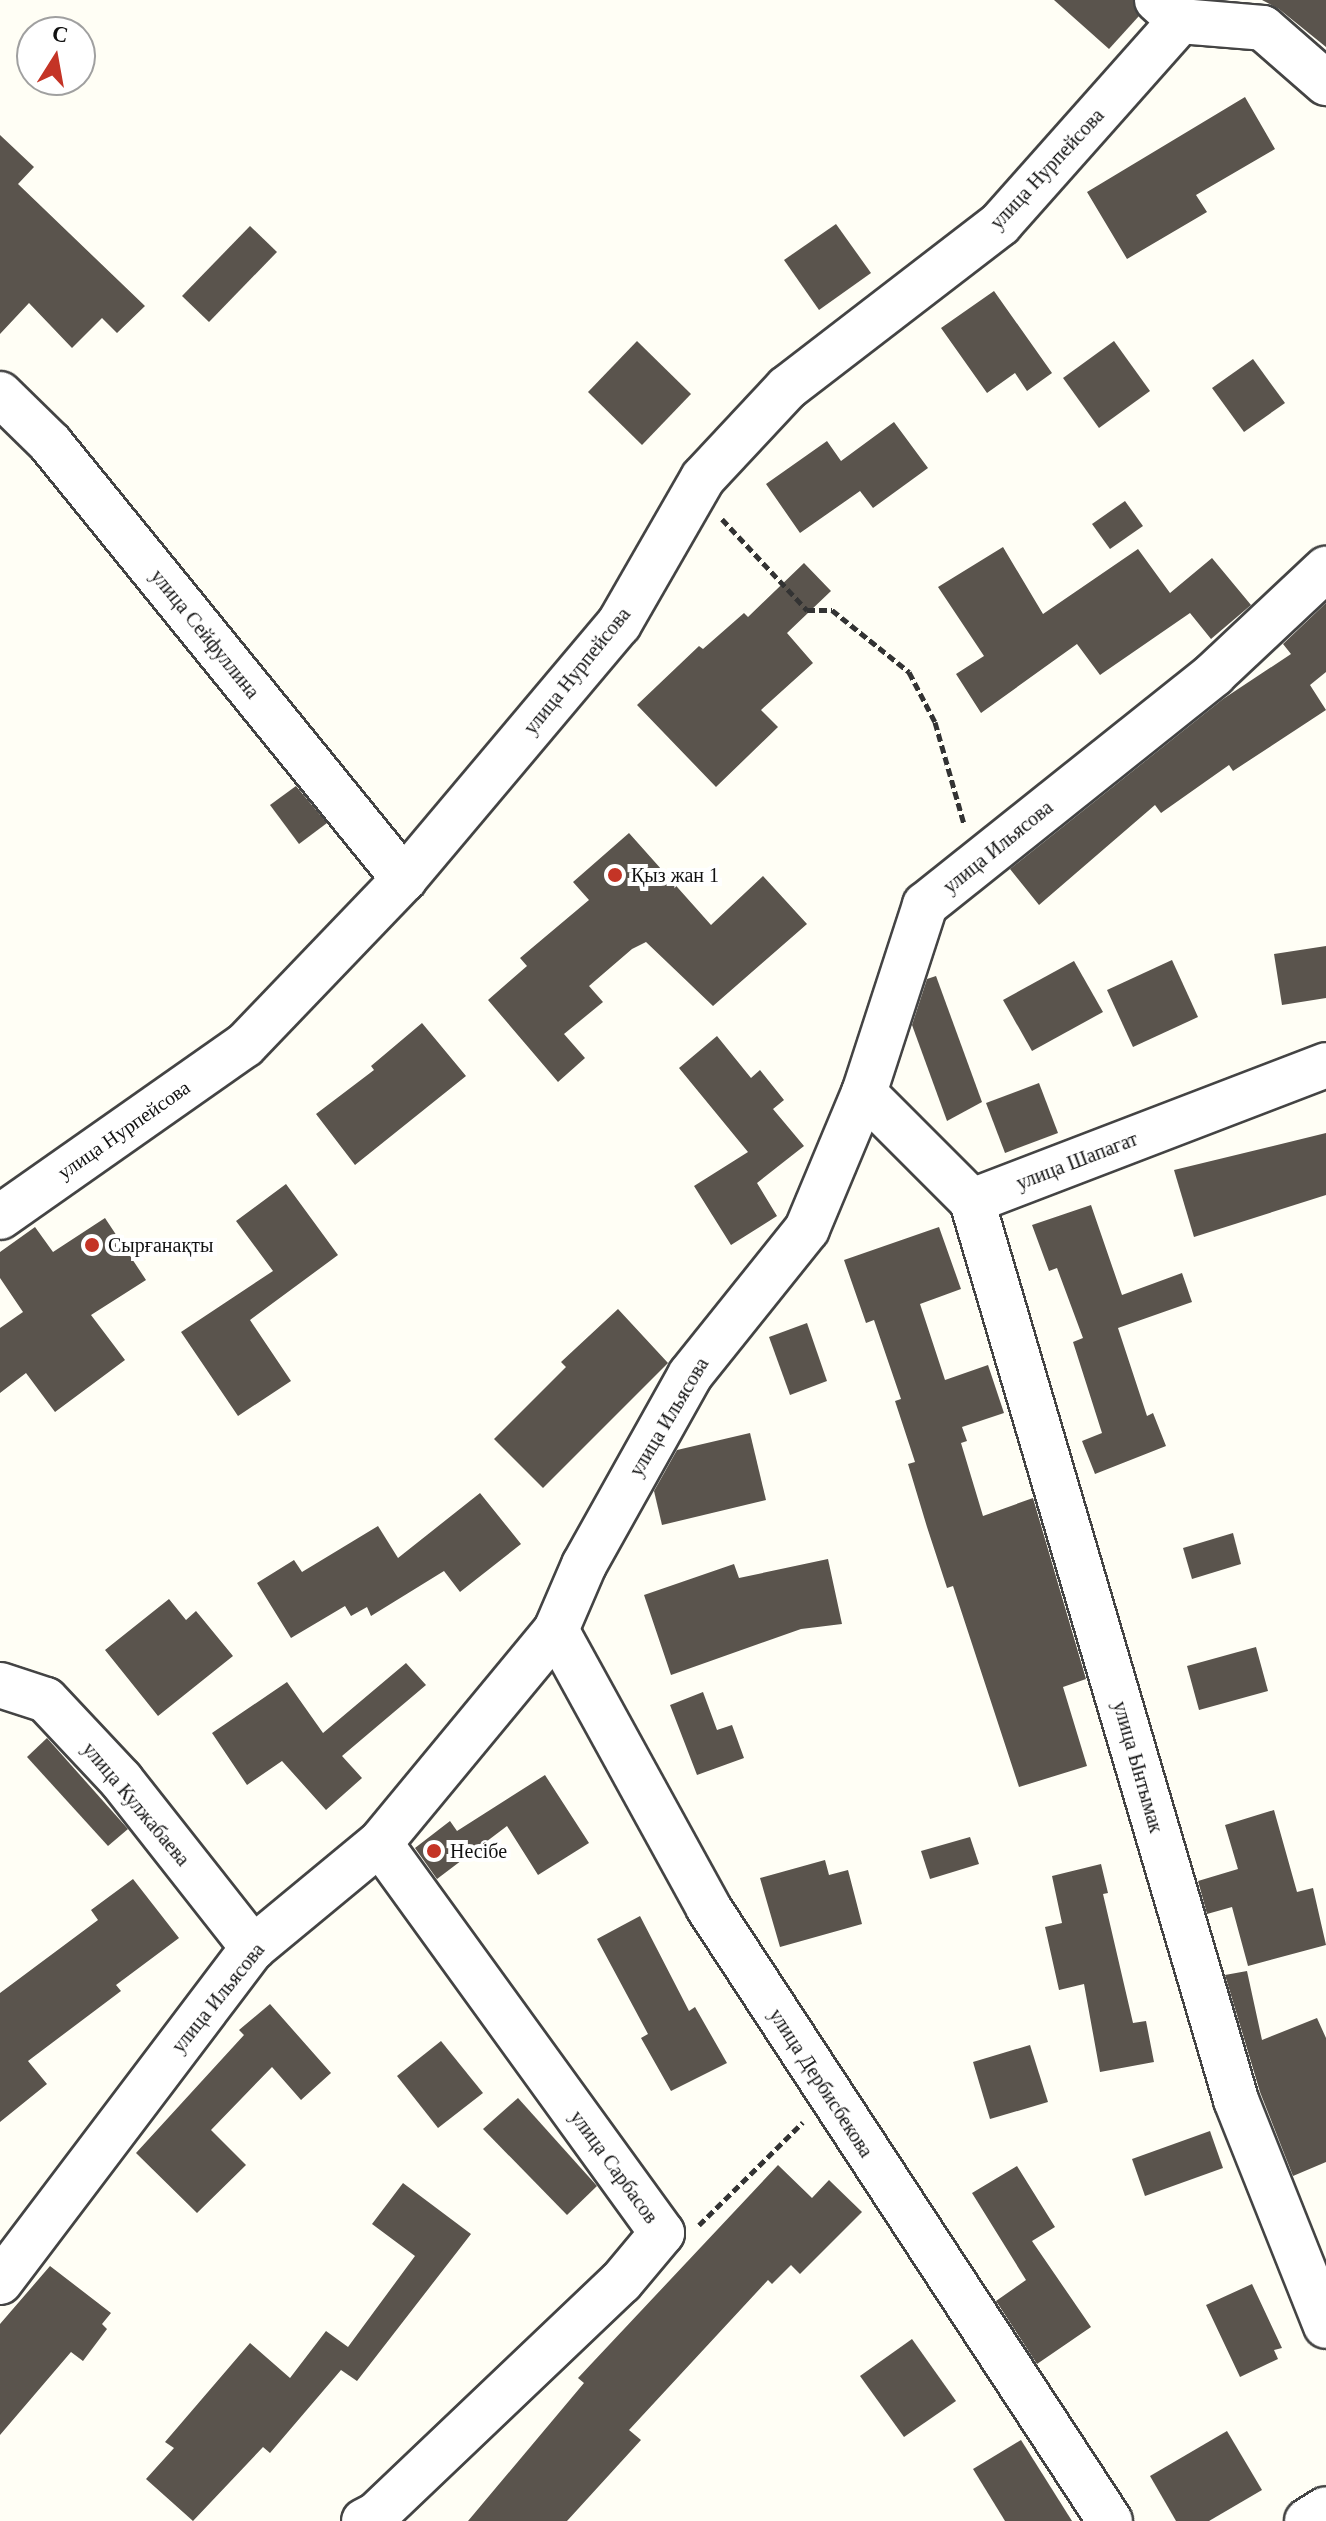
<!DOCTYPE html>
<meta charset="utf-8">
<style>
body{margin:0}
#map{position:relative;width:1326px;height:2521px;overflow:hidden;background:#fffef5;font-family:Georgia,serif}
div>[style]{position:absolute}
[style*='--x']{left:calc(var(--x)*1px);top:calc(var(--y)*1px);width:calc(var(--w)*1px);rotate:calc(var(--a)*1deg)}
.building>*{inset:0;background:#5a544d}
.path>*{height:5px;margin-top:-2.5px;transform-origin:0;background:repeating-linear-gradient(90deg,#333 0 8px,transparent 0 12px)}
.roads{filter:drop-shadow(2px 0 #444) drop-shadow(-2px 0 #444) drop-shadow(0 2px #444) drop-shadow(0 -2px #444)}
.minor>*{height:44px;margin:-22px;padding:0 22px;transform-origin:22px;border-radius:22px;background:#fff}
.dots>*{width:22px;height:22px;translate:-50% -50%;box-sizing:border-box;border:4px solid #fff;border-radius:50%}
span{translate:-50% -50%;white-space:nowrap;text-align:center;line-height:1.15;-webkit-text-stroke:8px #fff;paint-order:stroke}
.street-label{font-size:20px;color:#111}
.poi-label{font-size:20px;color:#111}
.left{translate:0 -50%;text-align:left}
.north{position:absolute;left:16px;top:16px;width:80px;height:80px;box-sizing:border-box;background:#fff;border:2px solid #a0a0a0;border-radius:50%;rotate:11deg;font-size:22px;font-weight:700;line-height:32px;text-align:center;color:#111}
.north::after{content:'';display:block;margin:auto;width:28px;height:36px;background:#c43426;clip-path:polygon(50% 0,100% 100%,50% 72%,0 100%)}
</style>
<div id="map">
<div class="building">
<div style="clip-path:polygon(1054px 0,1133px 0,1139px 16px,1109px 49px)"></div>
<div style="clip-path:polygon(1262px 0,1326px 0,1326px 47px,1279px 9px)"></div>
<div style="clip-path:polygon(1245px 97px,1275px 149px,1196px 195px,1207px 212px,1127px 259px,1087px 192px)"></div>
<div style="clip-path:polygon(0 135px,34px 167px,18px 184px,145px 306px,117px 333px,102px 318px,72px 348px,29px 303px,0 334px)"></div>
<div style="clip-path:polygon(836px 224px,871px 273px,819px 310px,784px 260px)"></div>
<div style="clip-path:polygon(250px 226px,277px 252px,209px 322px,182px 296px)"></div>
<div style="clip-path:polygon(994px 291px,1052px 373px,1027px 391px,1015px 373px,987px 393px,941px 328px)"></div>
<div style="clip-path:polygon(637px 341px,691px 394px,642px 445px,588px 392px)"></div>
<div style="clip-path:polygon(1114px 341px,1150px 391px,1099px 428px,1063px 378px)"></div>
<div style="clip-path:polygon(1253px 359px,1285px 403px,1244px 432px,1212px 388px)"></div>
<div style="clip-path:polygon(894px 422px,928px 468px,873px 508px,860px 491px,800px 533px,766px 484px,827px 441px,841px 461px)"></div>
<div style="clip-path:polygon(1125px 501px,1143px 526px,1110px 549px,1092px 524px)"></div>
<div style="clip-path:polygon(1003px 547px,1043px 614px,1138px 549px,1170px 593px,1212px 558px,1251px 605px,1211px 639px,1190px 613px,1100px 675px,1077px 644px,981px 713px,956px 674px,984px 656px,938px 587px)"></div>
<div style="clip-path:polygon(804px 563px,831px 591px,787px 633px,813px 663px,761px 710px,778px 727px,716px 787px,637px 705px,699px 646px,703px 649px,744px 613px,748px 617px)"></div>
<div style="clip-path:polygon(1326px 603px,1326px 672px,1310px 685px,1326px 710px,1233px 771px,1229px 765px,1161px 813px,1155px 805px,1039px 905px,1010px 869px,1223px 699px,1291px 654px,1283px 644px)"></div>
<div style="clip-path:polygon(296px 786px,327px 823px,299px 844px,270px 805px)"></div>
<div style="clip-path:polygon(629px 833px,711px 925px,763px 876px,807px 924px,713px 1006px,646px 942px,632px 949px,589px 986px,603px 1002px,564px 1034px,585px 1058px,558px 1082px,488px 1000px,527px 966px,520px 958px,589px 900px,573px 882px)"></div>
<div style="clip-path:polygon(1326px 946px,1326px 998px,1282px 1005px,1274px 954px)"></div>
<div style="clip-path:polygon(1172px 960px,1198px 1017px,1133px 1047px,1107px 990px)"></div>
<div style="clip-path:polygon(1074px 961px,1103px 1012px,1032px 1051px,1003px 1000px)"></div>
<div style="clip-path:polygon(936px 976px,982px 1102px,947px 1121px,912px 1025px,927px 979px)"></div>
<div style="clip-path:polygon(422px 1023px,466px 1076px,355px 1165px,316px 1114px,374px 1070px,371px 1066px)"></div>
<div style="clip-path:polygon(717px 1036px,751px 1078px,760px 1070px,784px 1100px,773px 1109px,804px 1146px,757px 1183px,777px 1216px,731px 1245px,694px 1186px,748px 1152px,679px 1068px)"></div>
<div style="clip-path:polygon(1039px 1083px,1058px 1133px,1005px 1153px,986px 1103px)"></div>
<div style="clip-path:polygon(1326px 1133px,1326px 1195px,1194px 1237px,1174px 1170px)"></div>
<div style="clip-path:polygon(286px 1184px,338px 1255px,250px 1320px,291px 1381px,238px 1416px,181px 1332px,273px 1271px,236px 1221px)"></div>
<div style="clip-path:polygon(1091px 1205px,1122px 1295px,1182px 1273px,1192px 1302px,1118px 1328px,1147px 1416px,1153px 1413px,1166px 1446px,1095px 1474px,1082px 1441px,1102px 1433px,1073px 1342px,1083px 1338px,1057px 1268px,1049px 1271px,1032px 1225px)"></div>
<div style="clip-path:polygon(105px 1218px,146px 1280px,91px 1315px,125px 1360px,55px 1412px,26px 1373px,0 1393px,0 1328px,23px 1312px,0 1278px,0 1252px,35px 1227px,53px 1252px)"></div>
<div style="clip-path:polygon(939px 1227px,961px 1289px,920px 1304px,945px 1380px,988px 1365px,1004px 1413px,962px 1427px,967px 1441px,961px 1443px,983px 1516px,1033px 1498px,1086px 1679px,1063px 1687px,1087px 1766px,1019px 1787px,953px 1586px,947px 1588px,927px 1527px,908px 1464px,915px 1462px,895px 1401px,901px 1399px,874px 1320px,866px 1323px,844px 1260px)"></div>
<div style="clip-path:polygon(618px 1309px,668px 1363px,543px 1488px,494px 1439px,566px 1367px,561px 1362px)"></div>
<div style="clip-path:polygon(807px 1323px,827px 1381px,790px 1395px,769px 1337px)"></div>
<div style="clip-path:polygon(750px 1433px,766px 1500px,662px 1525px,654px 1491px,677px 1450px)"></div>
<div style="clip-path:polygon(480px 1493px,521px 1544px,460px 1592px,444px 1571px,371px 1616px,367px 1607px,351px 1616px,345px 1606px,291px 1638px,257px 1583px,294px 1560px,302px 1572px,378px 1526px,398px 1558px)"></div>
<div style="clip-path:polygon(1233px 1533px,1241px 1564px,1192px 1579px,1183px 1548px)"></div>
<div style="clip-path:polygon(828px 1559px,842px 1624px,801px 1629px,671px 1675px,644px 1595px,734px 1564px,739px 1578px)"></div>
<div style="clip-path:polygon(169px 1599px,186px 1620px,196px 1611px,233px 1656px,158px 1716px,105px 1650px)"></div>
<div style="clip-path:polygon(1256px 1647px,1268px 1691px,1199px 1710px,1187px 1666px)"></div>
<div style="clip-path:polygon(406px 1663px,426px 1685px,342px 1756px,362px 1778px,326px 1810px,282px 1761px,247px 1785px,212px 1733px,287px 1682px,323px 1733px)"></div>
<div style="clip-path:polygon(703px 1692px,717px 1730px,732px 1725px,744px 1758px,697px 1775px,670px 1705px)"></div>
<div style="clip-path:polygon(47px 1738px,128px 1829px,108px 1846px,27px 1757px)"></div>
<div style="clip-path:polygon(545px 1775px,589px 1843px,538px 1875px,507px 1826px,437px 1879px,415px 1848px,450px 1821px,457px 1831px)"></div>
<div style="clip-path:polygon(1274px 1810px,1297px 1892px,1313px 1888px,1326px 1945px,1248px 1966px,1232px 1907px,1207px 1914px,1198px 1881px,1238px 1869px,1225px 1825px)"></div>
<div style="clip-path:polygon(970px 1837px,979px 1864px,930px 1879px,921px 1851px)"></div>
<div style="clip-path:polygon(825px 1860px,829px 1875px,848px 1870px,862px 1924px,780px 1947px,760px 1878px)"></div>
<div style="clip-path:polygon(1101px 1864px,1108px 1893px,1103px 1894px,1133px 2023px,1146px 2021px,1154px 2062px,1100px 2072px,1084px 1984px,1059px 1990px,1045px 1927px,1062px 1923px,1052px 1876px)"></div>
<div style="clip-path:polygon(133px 1879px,179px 1938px,116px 1985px,121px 1991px,28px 2061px,47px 2084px,0 2122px,0 1993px,98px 1920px,91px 1910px)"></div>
<div style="clip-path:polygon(640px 1916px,689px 2011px,695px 2007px,727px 2063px,671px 2091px,641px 2038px,648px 2034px,597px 1939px)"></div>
<div style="clip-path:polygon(1247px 1971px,1262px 2040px,1317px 2018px,1326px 2038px,1326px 2162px,1293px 2176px,1260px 2092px,1225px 1975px)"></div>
<div style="clip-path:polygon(270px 2004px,331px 2073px,301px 2100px,272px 2067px,211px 2130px,246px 2165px,197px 2213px,136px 2153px,244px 2035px,239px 2030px)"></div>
<div style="clip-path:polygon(441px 2041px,483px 2093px,438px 2128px,397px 2076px)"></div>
<div style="clip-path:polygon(1030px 2045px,1048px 2102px,990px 2119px,973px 2062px)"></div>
<div style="clip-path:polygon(518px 2098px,597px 2186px,567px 2215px,483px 2129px)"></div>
<div style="clip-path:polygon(1210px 2131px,1223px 2168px,1145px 2196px,1132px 2159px)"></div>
<div style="clip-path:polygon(778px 2165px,812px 2198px,829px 2180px,862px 2212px,800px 2274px,791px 2265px,772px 2284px,768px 2280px,629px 2430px,641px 2440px,567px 2521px,468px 2521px,584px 2383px,578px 2378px)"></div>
<div style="clip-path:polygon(1017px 2166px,1055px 2227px,1032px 2241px,1091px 2327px,1037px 2364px,996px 2301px,1026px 2280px,972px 2193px)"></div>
<div style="clip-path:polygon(403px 2183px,471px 2234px,357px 2381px,341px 2370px,270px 2453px,263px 2447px,193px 2521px,146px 2479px,174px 2448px,165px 2442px,250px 2343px,290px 2378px,326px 2331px,348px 2347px,415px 2256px,372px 2224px)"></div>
<div style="clip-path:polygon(50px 2266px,111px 2313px,102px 2324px,107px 2329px,83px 2361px,71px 2352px,0 2435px,0 2324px)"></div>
<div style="clip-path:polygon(1252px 2284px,1282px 2348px,1274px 2350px,1278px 2359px,1240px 2377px,1206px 2305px)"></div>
<div style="clip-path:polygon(912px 2339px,956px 2401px,904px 2437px,860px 2376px)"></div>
<div style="clip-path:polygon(1227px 2431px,1262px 2490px,1209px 2521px,1176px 2521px,1150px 2476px)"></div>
<div style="clip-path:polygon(1021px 2440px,1072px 2521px,1005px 2521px,973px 2469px)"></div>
</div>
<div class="path">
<div style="--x:722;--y:519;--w:125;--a:47"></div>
<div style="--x:807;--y:610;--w:25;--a:0"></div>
<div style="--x:832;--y:610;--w:99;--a:38.8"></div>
<div style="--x:909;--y:672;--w:56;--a:62.5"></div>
<div style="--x:935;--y:722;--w:106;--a:74.1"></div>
<div style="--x:699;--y:2225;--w:146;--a:-44.7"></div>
</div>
<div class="roads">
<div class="minor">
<div style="--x:1157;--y:0;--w:31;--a:42"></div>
<div style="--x:1180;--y:21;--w:83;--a:4.8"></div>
<div style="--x:1263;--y:28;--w:84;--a:41.1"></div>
<div style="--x:0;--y:394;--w:70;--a:44.4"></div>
<div style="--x:50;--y:443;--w:562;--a:50.93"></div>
<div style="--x:864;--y:1093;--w:153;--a:45"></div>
<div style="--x:972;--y:1201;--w:379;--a:-21"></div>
<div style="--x:972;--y:1201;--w:937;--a:73.63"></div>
<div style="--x:1236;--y:2100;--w:243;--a:68.3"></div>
<div style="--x:0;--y:1217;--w:299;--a:-35.1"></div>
<div style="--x:245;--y:1045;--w:230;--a:-46.2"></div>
<div style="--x:404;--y:879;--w:334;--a:-49.9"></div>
<div style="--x:619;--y:624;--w:168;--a:-60.1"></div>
<div style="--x:703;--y:478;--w:123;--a:-47"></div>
<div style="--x:787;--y:388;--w:269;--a:-37.6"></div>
<div style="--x:1000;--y:224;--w:271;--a:-48.4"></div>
<div style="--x:556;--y:1630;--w:316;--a:61.2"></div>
<div style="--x:708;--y:1907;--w:734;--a:56.79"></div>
<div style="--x:0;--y:1685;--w:48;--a:18.1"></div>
<div style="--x:46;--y:1700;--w:110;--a:46.8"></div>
<div style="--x:121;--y:1780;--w:214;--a:51.8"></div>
<div style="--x:0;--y:2282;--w:419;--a:-52.9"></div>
<div style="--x:253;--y:1948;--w:165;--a:-39.6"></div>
<div style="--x:380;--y:1843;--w:276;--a:-50.4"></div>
<div style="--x:556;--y:1630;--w:71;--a:-66.7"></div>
<div style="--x:584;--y:1565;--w:218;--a:-60.8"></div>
<div style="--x:690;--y:1375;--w:187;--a:-51.3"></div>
<div style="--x:807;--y:1229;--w:147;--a:-67.3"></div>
<div style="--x:864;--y:1093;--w:198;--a:-72"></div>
<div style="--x:925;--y:905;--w:370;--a:-38.6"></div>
<div style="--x:1214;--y:674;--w:154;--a:-43.2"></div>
<div style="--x:364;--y:2521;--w:13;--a:-27"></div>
<div style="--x:376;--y:2515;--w:338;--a:-43.6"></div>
<div style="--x:621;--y:2282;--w:64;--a:-50.1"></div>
<div style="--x:662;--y:2233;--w:481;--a:-125.9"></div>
<div style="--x:1307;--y:2521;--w:22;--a:-32"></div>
</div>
</div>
<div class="dots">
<div style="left:615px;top:875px;background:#c43426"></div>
<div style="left:92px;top:1245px;background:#c43426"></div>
<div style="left:434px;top:1851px;background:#c43426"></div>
</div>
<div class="street-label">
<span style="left:1047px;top:169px;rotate:-47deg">улица Нурпейсова</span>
<span style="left:205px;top:634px;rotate:51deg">улица Сейфуллина</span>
<span style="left:577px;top:671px;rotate:-51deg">улица Нурпейсова</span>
<span style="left:998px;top:847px;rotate:-39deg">улица Ильясова</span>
<span style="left:124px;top:1130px;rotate:-35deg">улица Нурпейсова</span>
<span style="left:1077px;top:1161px;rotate:-21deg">улица Шапагат</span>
<span style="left:669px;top:1417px;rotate:-59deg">улица Ильясова</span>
<span style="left:1138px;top:1767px;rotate:74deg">улица Ынтымак</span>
<span style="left:136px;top:1804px;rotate:50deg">улица Кулжабаева</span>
<span style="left:218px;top:1998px;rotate:-51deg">улица Ильясова</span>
<span style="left:821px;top:2083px;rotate:57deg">улица Дербисбекова</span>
<span style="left:614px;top:2167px;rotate:54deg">улица Сарбасов</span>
</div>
<div class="poi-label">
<span class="left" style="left:631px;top:875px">Қыз жан 1</span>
<span class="left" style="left:108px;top:1245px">Сырғанақты</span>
<span class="left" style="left:450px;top:1851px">Несібе</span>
</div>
<div class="north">С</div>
</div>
